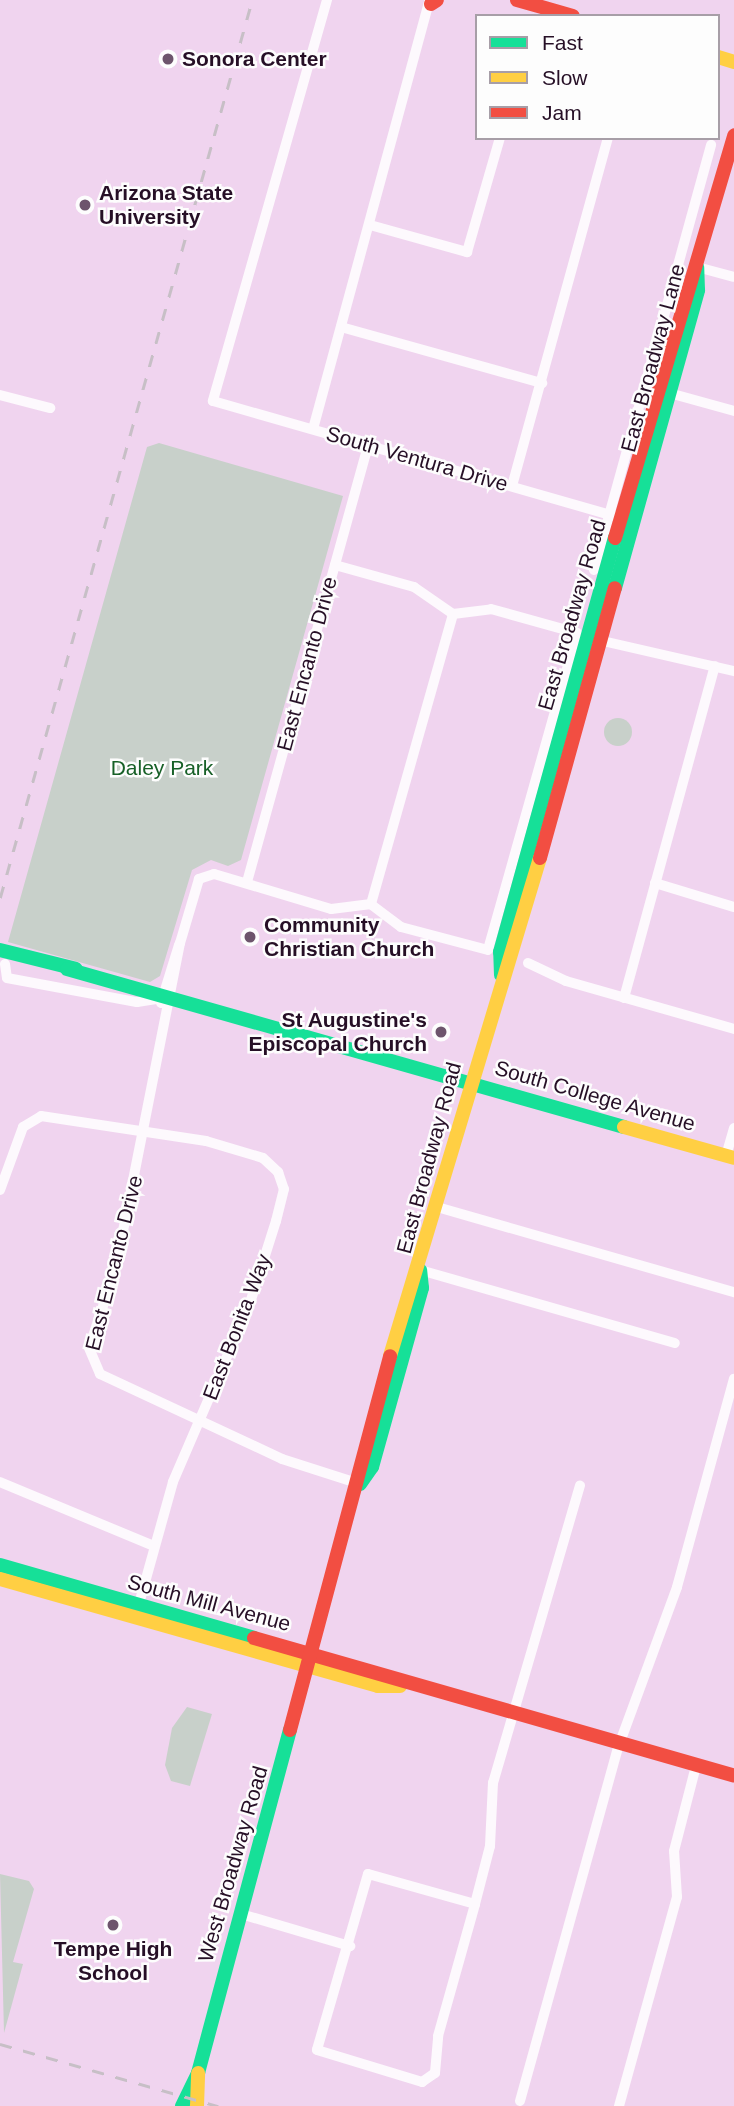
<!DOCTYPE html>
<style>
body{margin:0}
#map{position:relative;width:734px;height:2106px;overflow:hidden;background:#f0d4ef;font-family:Helvetica,sans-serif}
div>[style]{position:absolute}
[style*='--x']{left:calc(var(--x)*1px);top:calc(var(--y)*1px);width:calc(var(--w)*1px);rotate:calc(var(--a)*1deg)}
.green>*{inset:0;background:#c8d0ca}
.round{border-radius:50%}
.street>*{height:10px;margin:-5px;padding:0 5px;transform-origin:5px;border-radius:5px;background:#fdf9fd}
.fast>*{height:14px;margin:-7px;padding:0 7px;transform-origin:7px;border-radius:7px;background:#16e098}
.slow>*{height:14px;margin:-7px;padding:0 7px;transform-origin:7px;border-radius:7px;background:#ffcf43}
.jam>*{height:14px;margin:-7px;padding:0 7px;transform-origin:7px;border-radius:7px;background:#f24e42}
.rail>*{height:2.5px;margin-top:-1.25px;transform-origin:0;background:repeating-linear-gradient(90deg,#c7bfc6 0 12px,transparent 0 24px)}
.dots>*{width:19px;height:19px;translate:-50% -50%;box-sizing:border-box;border:4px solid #fdfdfd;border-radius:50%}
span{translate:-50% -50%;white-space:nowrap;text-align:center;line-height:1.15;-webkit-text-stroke:5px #fdfdfd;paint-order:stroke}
.poi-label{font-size:21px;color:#260f26;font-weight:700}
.left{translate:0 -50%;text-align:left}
.right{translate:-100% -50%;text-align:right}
.street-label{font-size:21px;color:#260f26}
.park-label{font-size:21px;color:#176027}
.legend{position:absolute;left:475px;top:14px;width:245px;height:126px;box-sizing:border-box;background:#fdfdfd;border:2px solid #a79ea7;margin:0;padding:9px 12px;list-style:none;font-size:21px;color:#260f26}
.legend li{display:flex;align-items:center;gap:14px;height:35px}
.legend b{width:35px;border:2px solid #a79ea7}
</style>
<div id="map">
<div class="green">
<div style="clip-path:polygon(159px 443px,343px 496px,241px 860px,228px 866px,211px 860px,192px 870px,160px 976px,150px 982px,8px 942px,147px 447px)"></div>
<div class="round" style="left:604px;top:718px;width:28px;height:28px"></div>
<div style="clip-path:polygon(187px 1707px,212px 1714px,190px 1786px,171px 1781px,165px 1765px,172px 1728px)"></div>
<div style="clip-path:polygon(0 1874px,29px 1881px,34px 1889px,13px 1962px,23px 1964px,4px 2033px)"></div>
</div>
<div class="street">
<div style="--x:327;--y:0;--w:417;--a:105.9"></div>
<div style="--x:213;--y:401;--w:424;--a:16"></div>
<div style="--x:370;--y:225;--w:101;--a:15.6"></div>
<div style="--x:467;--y:252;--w:119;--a:-73.9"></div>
<div style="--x:697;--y:267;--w:38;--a:15"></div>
<div style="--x:341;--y:327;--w:209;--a:15.6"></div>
<div style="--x:662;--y:391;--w:75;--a:15.5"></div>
<div style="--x:0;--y:395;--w:52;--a:14.6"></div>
<div style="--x:313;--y:429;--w:443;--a:-74.8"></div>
<div style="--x:512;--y:486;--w:361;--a:-74.6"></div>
<div style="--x:335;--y:565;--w:82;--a:15.6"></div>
<div style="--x:414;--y:587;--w:47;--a:34.7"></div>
<div style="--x:453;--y:614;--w:38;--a:-7"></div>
<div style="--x:491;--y:609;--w:89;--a:15.6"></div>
<div style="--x:577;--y:633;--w:329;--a:105.7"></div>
<div style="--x:488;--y:950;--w:90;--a:-165.2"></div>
<div style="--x:401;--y:927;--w:38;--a:-143"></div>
<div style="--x:371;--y:904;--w:40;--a:172.9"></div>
<div style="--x:331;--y:909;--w:122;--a:-163.3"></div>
<div style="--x:214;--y:874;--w:16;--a:162"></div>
<div style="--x:199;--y:879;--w:67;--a:106.5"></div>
<div style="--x:180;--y:943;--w:330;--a:101.2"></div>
<div style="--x:116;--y:1267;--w:85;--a:108.4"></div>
<div style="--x:89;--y:1348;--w:28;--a:67"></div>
<div style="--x:100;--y:1374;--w:201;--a:25"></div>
<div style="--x:282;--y:1459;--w:82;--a:17.8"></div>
<div style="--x:594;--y:570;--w:441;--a:-74.6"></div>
<div style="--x:594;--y:639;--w:144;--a:12.9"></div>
<div style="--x:247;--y:882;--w:453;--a:-74.5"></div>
<div style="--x:655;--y:883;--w:83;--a:16.9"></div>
<div style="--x:371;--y:904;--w:301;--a:-74.2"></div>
<div style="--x:528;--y:963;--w:42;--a:25.3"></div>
<div style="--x:566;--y:981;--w:175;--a:15.9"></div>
<div style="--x:5;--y:964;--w:14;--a:82"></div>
<div style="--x:7;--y:978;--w:132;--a:10.5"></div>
<div style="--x:137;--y:1002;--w:24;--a:-9"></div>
<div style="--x:624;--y:998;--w:344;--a:-74.7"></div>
<div style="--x:161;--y:1003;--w:61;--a:-72.8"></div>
<div style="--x:726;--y:1156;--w:29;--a:-74"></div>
<div style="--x:0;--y:1190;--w:67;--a:-69.9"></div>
<div style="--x:23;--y:1127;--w:21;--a:-31"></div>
<div style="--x:41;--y:1116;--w:167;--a:8.6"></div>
<div style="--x:206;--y:1141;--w:59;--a:16.6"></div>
<div style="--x:263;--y:1158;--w:21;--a:43"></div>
<div style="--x:278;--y:1172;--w:18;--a:71"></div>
<div style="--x:284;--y:1189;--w:33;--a:104"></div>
<div style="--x:276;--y:1221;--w:86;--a:107.6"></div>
<div style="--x:250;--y:1303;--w:195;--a:113.3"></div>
<div style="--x:173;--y:1482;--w:134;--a:105.6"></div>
<div style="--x:437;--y:1207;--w:309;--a:16"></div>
<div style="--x:420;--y:1270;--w:265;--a:16"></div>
<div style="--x:0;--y:1482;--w:167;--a:22.6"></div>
<div style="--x:475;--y:1904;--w:111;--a:-164.3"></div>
<div style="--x:368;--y:1874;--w:183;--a:106.2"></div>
<div style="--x:317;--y:2050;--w:110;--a:16.9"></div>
<div style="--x:422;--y:2082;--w:16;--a:-35"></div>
<div style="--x:435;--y:2073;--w:37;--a:-85"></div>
<div style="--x:438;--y:2036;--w:137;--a:-74.3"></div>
<div style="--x:475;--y:1904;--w:60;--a:-75.5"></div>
<div style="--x:490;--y:1846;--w:63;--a:-87.3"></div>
<div style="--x:493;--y:1783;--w:310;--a:-73.7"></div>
<div style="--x:241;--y:1914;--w:114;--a:16.4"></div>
<div style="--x:520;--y:2101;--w:370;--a:-74.5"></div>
<div style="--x:619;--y:1745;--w:168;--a:-69.8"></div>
<div style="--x:677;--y:1587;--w:216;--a:-74.7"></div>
<div style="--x:619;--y:2106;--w:217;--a:-74.5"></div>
<div style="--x:677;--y:1897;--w:46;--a:-93.7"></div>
<div style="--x:674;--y:1851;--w:88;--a:-75.5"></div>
</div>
<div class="fast">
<div style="--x:615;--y:588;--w:309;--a:-74.4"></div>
<div style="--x:698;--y:290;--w:23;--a:-92"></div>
<div style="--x:0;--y:950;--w:78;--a:14"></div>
<div style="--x:67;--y:969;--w:579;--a:15.84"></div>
<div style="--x:501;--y:975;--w:23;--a:-92"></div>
<div style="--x:500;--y:952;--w:430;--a:-74.5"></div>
<div style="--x:360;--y:1484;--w:21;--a:-55"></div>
<div style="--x:372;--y:1467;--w:186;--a:-74.4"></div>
<div style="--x:422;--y:1288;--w:18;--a:-96"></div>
<div style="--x:0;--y:1565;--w:264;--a:16"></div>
<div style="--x:182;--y:2106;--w:37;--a:-64"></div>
<div style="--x:198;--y:2073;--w:355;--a:-75"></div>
</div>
<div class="slow">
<div style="--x:718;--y:57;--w:17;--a:17"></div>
<div style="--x:624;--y:1127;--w:114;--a:15.7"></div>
<div style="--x:390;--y:1356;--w:520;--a:-73.24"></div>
<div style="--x:0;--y:1579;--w:393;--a:15.8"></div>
<div style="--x:378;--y:1686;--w:22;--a:0"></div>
<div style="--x:197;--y:2106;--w:33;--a:-88"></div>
</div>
<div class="jam">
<div style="--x:517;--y:0;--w:58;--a:15.9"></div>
<div style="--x:431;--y:4;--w:7;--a:-34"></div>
<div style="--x:615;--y:538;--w:420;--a:-73.5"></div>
<div style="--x:540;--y:858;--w:280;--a:-74.5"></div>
<div style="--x:254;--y:1638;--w:499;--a:16"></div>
<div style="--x:290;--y:1730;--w:387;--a:-75"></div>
</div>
<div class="rail">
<div style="--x:0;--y:898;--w:933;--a:-74.32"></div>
<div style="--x:0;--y:2044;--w:227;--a:15.9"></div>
</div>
<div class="dots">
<div style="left:168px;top:59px;background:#6d546c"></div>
<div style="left:85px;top:205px;background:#6d546c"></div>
<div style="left:250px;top:937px;background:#6d546c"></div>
<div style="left:441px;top:1032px;background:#6d546c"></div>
<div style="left:113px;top:1925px;background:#6d546c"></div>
</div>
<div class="poi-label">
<span class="left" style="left:182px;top:59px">Sonora Center</span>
<span class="left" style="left:99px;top:205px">Arizona State<br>University</span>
<span class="left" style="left:264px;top:937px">Community<br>Christian Church</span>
<span class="right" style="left:427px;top:1032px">St Augustine's<br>Episcopal Church</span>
<span style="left:113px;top:1961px">Tempe High<br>School</span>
</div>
<div class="street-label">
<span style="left:653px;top:358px;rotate:-75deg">East Broadway Lane</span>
<span style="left:417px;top:459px;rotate:16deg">South Ventura Drive</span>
<span style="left:572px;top:615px;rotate:-74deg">East Broadway Road</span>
<span style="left:307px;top:664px;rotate:-75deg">East Encanto Drive</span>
<span style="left:595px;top:1096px;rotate:16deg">South College Avenue</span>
<span style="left:429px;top:1158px;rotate:-75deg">East Broadway Road</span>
<span style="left:114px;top:1263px;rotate:-76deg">East Encanto Drive</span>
<span style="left:237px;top:1327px;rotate:-69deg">East Bonita Way</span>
<span style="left:209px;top:1603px;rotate:15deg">South Mill Avenue</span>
<span style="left:233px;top:1864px;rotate:-74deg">West Broadway Road</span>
</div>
<div class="park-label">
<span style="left:162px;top:768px">Daley Park</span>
</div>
<ul class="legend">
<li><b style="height:9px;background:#16e098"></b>Fast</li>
<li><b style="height:9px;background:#ffcf43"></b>Slow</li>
<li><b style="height:9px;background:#f24e42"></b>Jam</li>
</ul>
</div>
